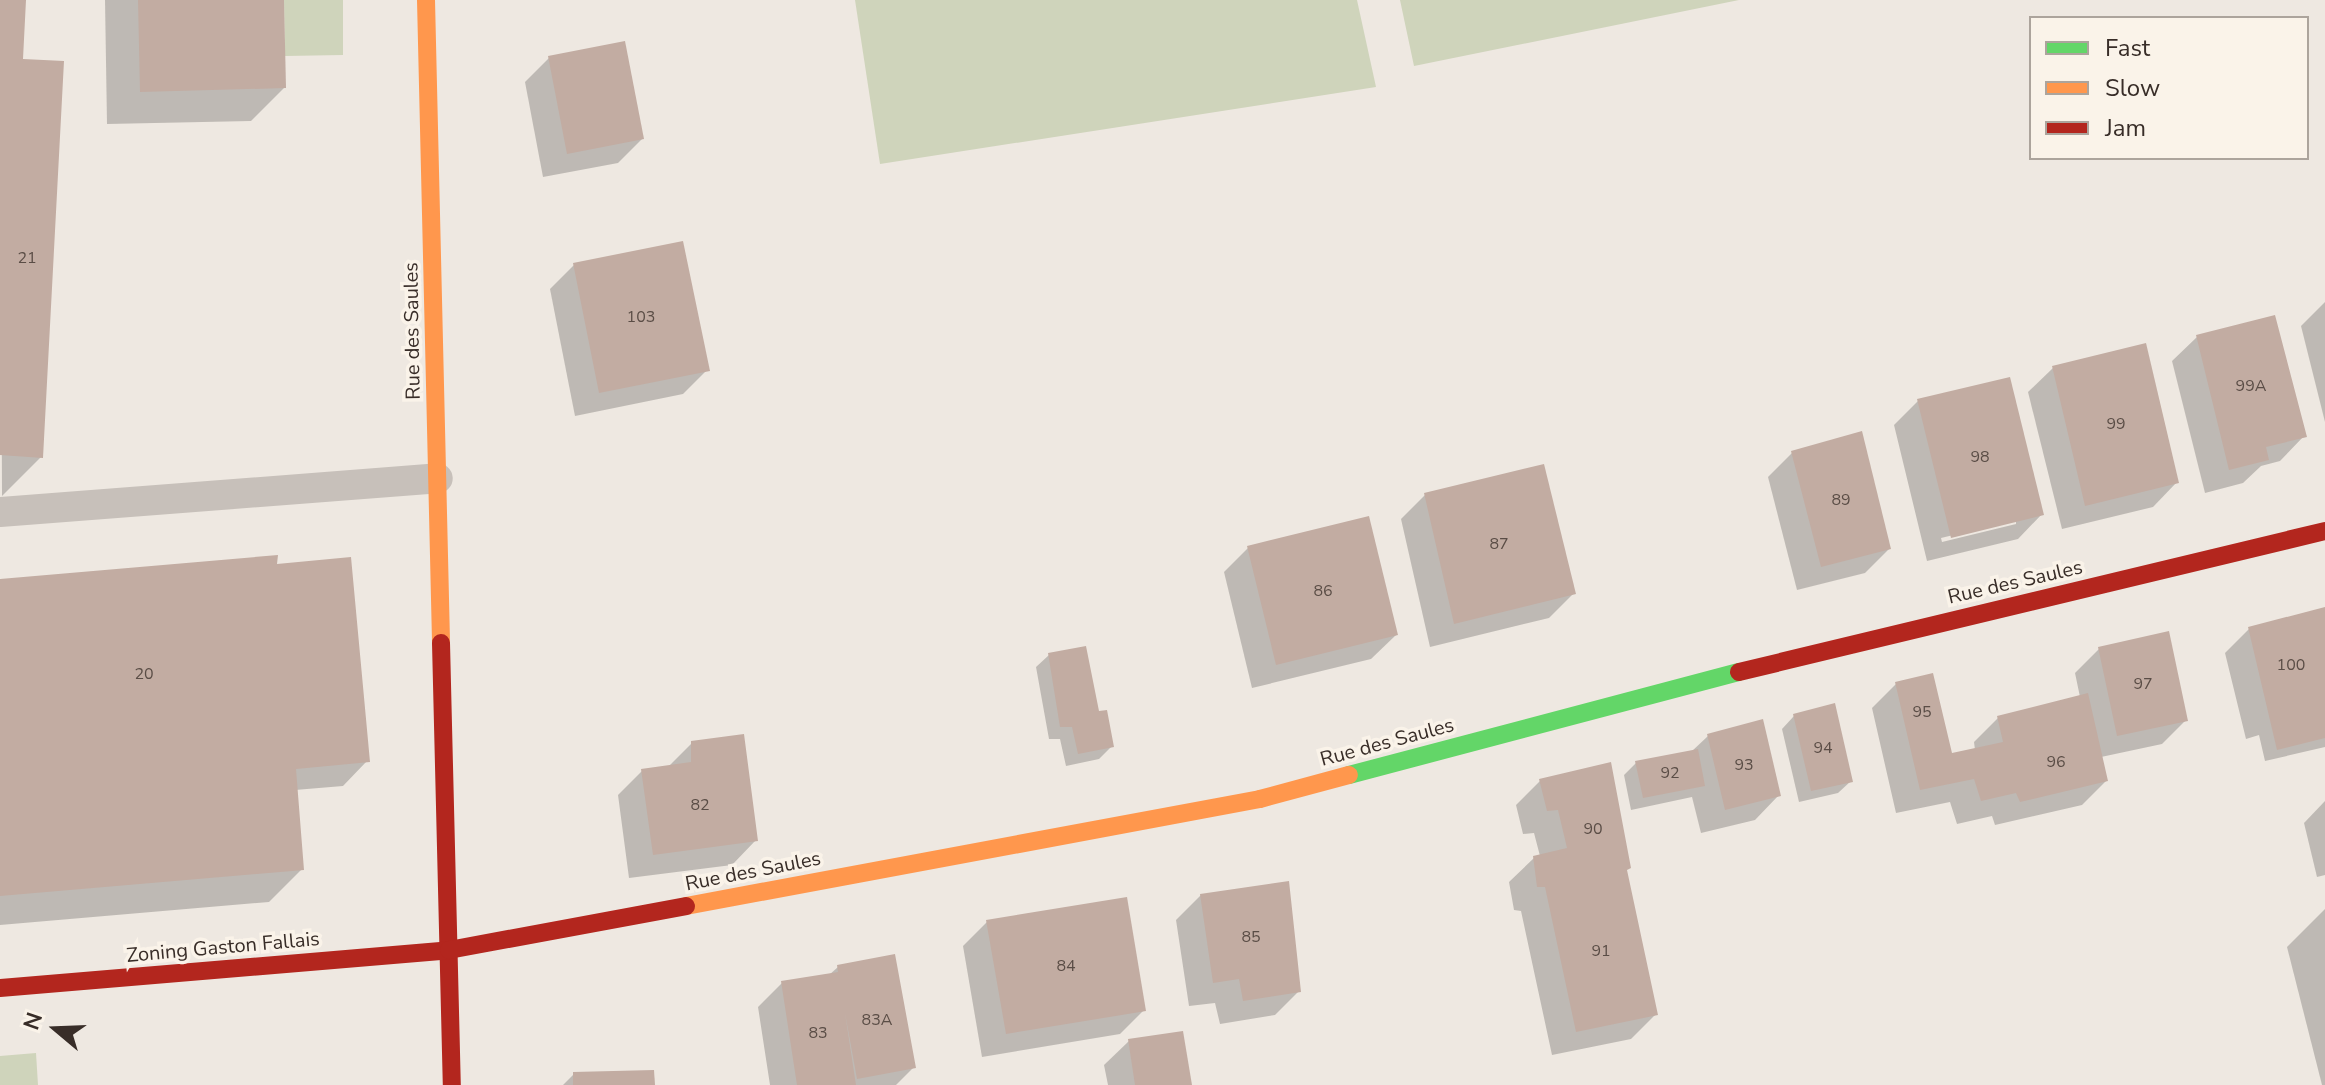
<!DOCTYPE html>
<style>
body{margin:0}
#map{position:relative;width:2325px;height:1085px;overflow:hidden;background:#eee8e1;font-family:"Nunito Sans",sans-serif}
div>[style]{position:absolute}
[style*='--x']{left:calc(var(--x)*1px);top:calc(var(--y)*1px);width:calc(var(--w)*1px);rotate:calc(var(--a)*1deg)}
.green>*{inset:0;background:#cfd4bb}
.shadow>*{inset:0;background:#0003}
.building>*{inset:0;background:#c2aca2}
.lane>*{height:30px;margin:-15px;padding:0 15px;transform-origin:15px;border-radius:15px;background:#c7c0ba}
.fast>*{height:18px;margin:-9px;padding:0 9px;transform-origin:9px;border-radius:9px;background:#63d668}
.slow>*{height:18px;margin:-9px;padding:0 9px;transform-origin:9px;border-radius:9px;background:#ff974d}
.jam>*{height:18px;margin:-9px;padding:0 9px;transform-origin:9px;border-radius:9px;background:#b3261e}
span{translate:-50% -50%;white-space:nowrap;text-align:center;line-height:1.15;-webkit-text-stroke:7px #faf3e9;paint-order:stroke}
.number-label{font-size:16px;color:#5a4d46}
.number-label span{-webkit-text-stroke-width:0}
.street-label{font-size:20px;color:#382d28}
.legend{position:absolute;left:2029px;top:16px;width:280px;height:144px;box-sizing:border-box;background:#faf3e9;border:2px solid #aca49c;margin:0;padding:10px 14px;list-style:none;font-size:24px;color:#382d28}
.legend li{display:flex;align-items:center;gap:16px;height:40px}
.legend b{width:40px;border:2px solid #aca49c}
.north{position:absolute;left:16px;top:989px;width:80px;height:80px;-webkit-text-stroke:6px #faf3e9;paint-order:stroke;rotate:289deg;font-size:22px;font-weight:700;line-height:32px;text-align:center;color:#382d28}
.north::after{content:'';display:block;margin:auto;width:28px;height:36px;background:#382d28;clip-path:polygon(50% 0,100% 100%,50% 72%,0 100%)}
</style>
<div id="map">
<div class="green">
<div style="clip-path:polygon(284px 0,343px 0,343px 55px,285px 56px)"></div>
<div style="clip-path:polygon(855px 0,1357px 0,1376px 87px,880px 164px)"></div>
<div style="clip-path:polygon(1400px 0,1739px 0,1414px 66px)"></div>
<div style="clip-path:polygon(36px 1053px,38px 1085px,0 1085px,0 1056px)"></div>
</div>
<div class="shadow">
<div style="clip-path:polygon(0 0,24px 0,21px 61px,41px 457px,2px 496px)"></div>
<div style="clip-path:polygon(105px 0,282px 0,284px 88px,251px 121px,107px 124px)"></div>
<div style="clip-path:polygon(549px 58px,642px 139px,618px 163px,543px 177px,525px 82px)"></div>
<div style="clip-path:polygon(574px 265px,707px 370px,683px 394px,575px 416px,550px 289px)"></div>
<div style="clip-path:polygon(2325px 302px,2325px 422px,2301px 326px)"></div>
<div style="clip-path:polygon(2197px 337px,2304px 436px,2280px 461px,2261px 466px,2243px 483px,2205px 493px,2172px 361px)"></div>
<div style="clip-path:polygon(2053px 368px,2177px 482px,2153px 507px,2062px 529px,2028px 392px)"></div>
<div style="clip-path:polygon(evenodd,1918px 401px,2042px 514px,2018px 539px,1927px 561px,1894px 425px,1918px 401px,2016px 520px,2016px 524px,1942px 542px,1941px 538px,2016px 520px)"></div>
<div style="clip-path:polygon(1792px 453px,1889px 549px,1865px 573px,1797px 590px,1768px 477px)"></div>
<div style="clip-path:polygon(1425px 495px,1573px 594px,1549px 618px,1430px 647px,1401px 519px)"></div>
<div style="clip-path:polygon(1248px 548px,1396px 635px,1371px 659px,1252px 688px,1224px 572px)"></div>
<div style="clip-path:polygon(277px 566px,367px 761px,343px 786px,295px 790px,302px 869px,269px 902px,0 925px,0 581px)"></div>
<div style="clip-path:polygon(2325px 609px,2325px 747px,2265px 761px,2259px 735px,2246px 739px,2225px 653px,2249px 629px)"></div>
<div style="clip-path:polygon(2099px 649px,2186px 720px,2162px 744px,2101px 757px,2106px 781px,2082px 805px,1995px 825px,1992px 816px,1957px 824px,1950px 802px,1896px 813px,1872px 708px,1896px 684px,1951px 756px,1975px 750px,1974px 742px,1998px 718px,2080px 697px,2075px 673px)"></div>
<div style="clip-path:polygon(1049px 655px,1112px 746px,1099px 759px,1066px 766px,1060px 739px,1049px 739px,1036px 667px)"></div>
<div style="clip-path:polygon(1794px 716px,1851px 781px,1838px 793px,1799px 802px,1782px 729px)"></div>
<div style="clip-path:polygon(1708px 736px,1779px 795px,1755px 820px,1701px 833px,1692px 797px,1631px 810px,1624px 775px,1636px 763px,1691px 752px)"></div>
<div style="clip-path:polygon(692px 743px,756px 840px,732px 865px,629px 878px,618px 795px,642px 771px,667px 768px)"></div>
<div style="clip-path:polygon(1540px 781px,1625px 871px,1656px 1014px,1631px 1039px,1552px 1055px,1521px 911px,1514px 910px,1509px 882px,1534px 858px,1540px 856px,1534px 833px,1523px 834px,1516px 805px)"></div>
<div style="clip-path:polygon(2325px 801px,2325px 875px,2317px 877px,2304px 823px)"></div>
<div style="clip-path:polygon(1201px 895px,1299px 991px,1275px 1015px,1220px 1024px,1215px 1003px,1189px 1006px,1176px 920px)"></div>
<div style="clip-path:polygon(2325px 909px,2325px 1085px,2322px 1085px,2287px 947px)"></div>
<div style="clip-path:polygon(987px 922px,1144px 1010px,1120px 1034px,982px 1057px,963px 946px)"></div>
<div style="clip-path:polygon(838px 967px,914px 1067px,896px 1085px,770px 1085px,758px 1007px,782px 983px,829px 975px)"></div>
<div style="clip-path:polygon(1129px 1041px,1190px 1085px,1108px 1085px,1104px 1065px)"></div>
<div style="clip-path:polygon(574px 1074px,653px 1085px,563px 1085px)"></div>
</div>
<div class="building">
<div style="clip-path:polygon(0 0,26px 0,23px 59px,64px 61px,43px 458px,0 455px)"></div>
<div style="clip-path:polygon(138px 0,284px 0,286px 88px,140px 92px)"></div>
<div style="clip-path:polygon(625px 41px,644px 139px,567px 154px,548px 56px)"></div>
<div style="clip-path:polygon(683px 241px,710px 371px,599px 393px,573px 263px)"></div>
<div style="clip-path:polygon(2275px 315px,2307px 437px,2266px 447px,2269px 460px,2229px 470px,2196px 335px)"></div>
<div style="clip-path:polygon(2146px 343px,2179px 483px,2085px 506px,2052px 366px)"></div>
<div style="clip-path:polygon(2010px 377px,2044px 515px,1951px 538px,1917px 399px)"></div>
<div style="clip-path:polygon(1862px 431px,1891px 549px,1821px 567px,1791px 451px)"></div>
<div style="clip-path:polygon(1544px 464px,1576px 594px,1454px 624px,1424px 493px)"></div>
<div style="clip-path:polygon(1369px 516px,1398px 635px,1276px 665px,1247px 546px)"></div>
<div style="clip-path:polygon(278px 555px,277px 564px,351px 557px,370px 762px,296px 769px,304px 870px,0 896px,0 579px)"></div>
<div style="clip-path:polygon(2325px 607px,2325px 738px,2277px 750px,2248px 627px)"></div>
<div style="clip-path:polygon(2169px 631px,2188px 721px,2117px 736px,2098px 647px)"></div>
<div style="clip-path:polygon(1086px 646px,1099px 711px,1107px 710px,1114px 747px,1078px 754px,1072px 727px,1060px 727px,1048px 653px)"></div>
<div style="clip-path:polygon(1933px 673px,1952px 753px,2003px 742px,1997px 716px,2088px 693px,2108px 781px,2020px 802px,2016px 793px,1981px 801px,1974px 779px,1920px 790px,1895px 682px)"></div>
<div style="clip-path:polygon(1835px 703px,1853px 782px,1811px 791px,1793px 714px)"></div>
<div style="clip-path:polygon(1763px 719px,1781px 796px,1725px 810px,1707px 734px)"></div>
<div style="clip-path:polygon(744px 734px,758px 841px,653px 855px,641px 769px,691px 762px,691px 741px)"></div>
<div style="clip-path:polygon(1698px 749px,1705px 786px,1643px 798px,1635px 761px)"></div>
<div style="clip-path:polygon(1611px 762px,1631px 868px,1627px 870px,1658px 1015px,1576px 1032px,1545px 887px,1537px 887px,1533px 856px,1567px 848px,1558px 810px,1547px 811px,1539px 779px)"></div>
<div style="clip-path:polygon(1289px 881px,1301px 992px,1243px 1001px,1239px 979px,1213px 983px,1200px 894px)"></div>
<div style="clip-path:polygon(1127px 897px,1146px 1011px,1006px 1034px,986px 920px)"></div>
<div style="clip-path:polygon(895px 954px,916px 1068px,857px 1079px,845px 1013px,856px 1085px,797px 1085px,781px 981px,838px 972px,837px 965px)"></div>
<div style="clip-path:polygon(1183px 1031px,1192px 1085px,1135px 1085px,1128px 1039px)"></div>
<div style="clip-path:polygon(654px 1070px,655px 1085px,573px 1085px,573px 1072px)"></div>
</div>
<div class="lane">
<div style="--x:0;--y:512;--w:439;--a:-4.4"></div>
</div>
<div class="fast">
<div style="--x:1349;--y:775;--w:403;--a:-14.8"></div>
</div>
<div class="slow">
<div style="--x:426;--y:0;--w:643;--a:88.66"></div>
<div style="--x:686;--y:906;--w:584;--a:-10.56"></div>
<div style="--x:1260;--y:799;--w:92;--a:-15.1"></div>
</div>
<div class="jam">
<div style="--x:441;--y:643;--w:442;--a:88.6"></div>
<div style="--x:1739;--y:672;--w:603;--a:-13.53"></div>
<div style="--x:0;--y:988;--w:451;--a:-4.8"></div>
<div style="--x:449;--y:950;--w:241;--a:-10.5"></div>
</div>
<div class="number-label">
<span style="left:27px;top:258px">21</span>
<span style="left:641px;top:317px">103</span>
<span style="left:2251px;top:386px">99A</span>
<span style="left:2116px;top:424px">99</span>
<span style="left:1980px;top:457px">98</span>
<span style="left:1841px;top:500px">89</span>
<span style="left:1499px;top:544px">87</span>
<span style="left:1323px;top:591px">86</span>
<span style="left:2291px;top:665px">100</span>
<span style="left:144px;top:674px">20</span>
<span style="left:2143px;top:684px">97</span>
<span style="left:1922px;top:712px">95</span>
<span style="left:1823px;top:748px">94</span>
<span style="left:2056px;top:762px">96</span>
<span style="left:1744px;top:765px">93</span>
<span style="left:1670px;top:773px">92</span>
<span style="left:700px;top:805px">82</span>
<span style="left:1593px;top:829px">90</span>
<span style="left:1251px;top:937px">85</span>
<span style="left:1601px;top:951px">91</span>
<span style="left:1066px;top:966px">84</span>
<span style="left:877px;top:1020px">83A</span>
<span style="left:818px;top:1033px">83</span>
</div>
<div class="street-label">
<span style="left:412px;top:331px;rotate:-91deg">Rue des Saules</span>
<span style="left:2015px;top:582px;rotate:-13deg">Rue des Saules</span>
<span style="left:1387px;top:742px;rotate:-15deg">Rue des Saules</span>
<span style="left:753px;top:871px;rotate:-11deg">Rue des Saules</span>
<span style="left:223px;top:947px;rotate:-5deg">Zoning Gaston Fallais</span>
</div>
<ul class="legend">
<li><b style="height:10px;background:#63d668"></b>Fast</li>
<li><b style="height:10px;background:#ff974d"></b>Slow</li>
<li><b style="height:10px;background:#b3261e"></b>Jam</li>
</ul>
<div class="north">N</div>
</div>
